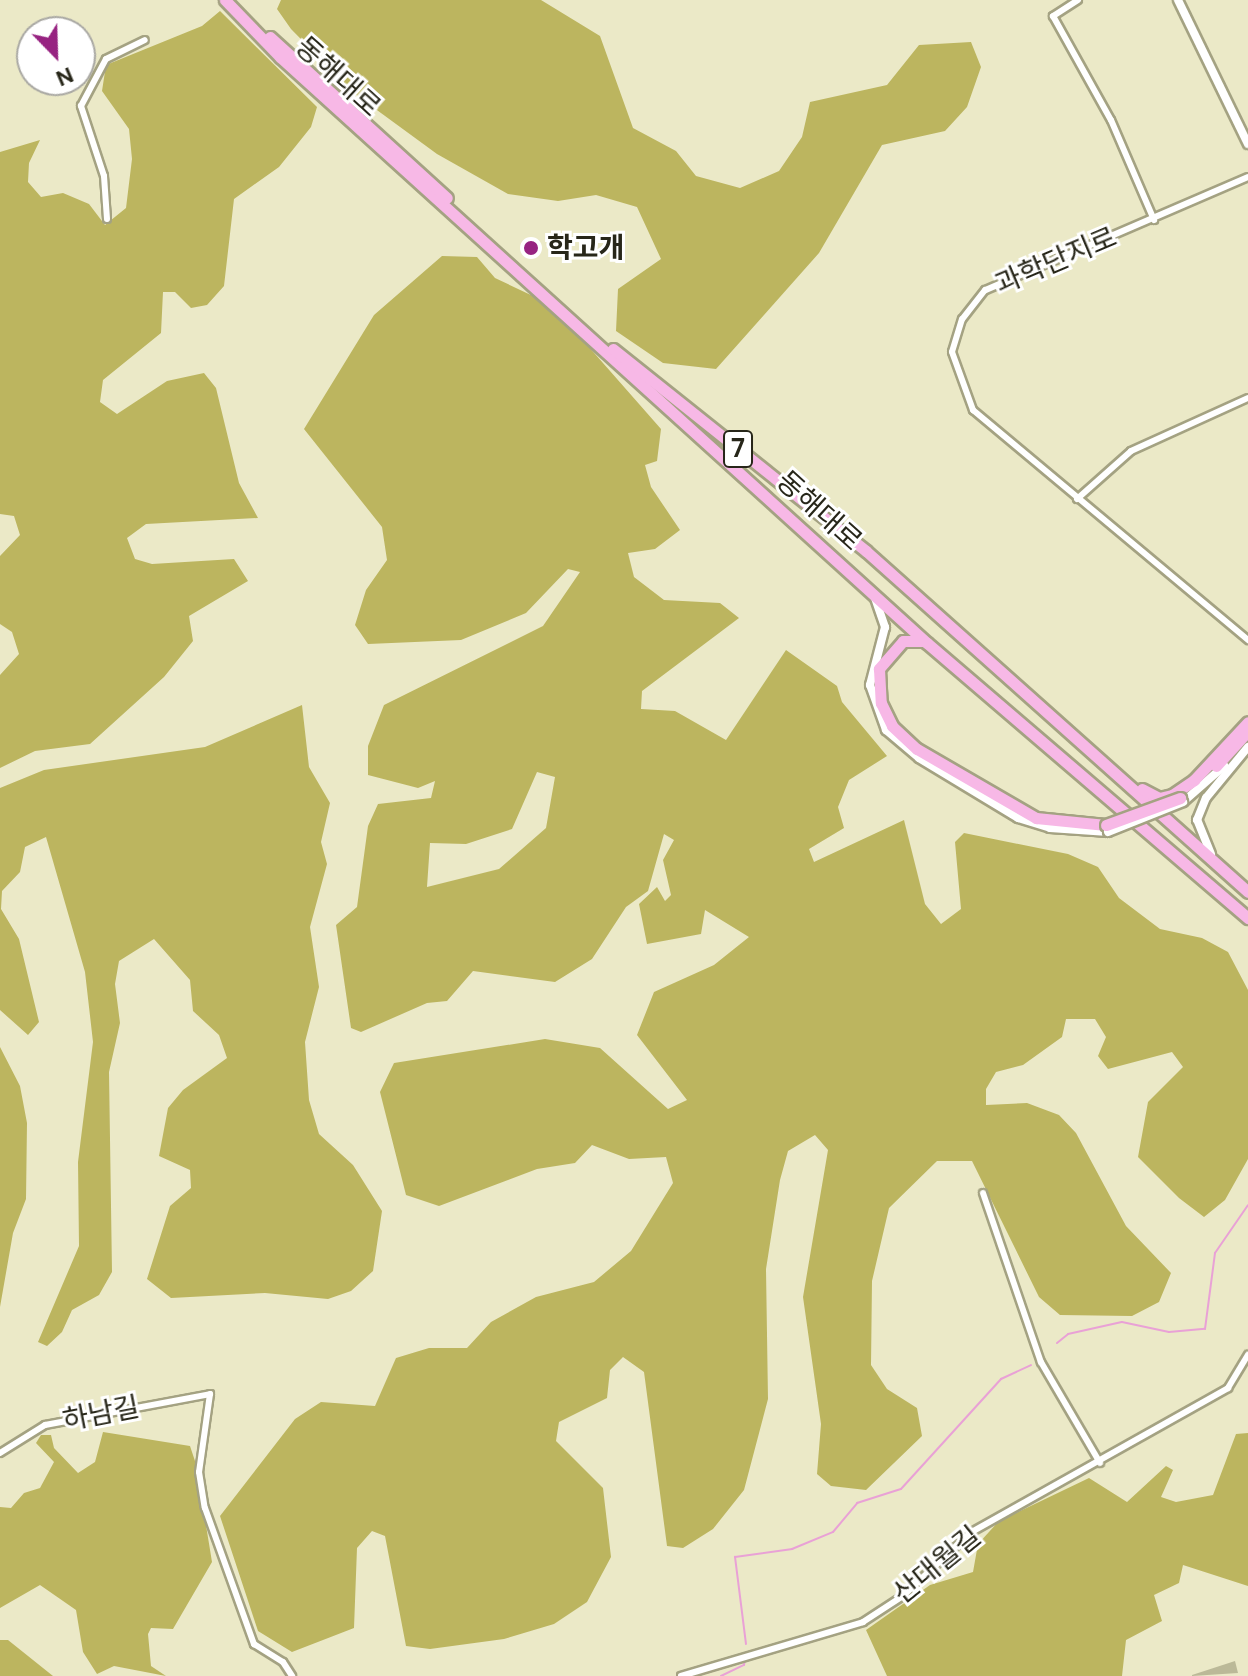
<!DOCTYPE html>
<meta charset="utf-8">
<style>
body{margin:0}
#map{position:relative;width:1248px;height:1676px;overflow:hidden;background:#ebe9c7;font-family:"DM Sans","Noto Sans KR",sans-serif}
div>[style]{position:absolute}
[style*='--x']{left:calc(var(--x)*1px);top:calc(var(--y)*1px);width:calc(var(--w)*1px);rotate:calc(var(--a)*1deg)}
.forest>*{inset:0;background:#bcb55f}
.stream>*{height:2px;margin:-1px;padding:0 1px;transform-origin:1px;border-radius:1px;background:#e9a1d6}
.building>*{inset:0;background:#bbb998}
.roads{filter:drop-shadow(2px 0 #a4a282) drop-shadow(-2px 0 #a4a282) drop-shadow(0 2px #a4a282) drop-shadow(0 -2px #a4a282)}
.minor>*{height:6px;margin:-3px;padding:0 3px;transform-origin:3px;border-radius:3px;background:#fff}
.tertiary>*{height:8px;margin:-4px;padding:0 4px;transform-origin:4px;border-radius:4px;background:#fff}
.trunk>*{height:11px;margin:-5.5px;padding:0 5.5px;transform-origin:5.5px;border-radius:5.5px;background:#f7b8e6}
.bridges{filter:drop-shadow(2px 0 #a4a282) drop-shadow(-2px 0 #a4a282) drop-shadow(0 2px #a4a282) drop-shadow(0 -2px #a4a282)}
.tertiary-bridge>*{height:8px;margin:-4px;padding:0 4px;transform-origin:4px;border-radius:4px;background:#fff}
.trunk-bridge>*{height:11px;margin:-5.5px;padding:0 5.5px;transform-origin:5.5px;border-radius:5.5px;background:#f7b8e6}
.dots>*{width:22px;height:22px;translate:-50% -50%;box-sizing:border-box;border:4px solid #fff;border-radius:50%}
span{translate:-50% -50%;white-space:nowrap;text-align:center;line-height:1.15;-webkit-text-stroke:6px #fff;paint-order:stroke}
.shield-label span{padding:2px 6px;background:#fff;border:2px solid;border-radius:6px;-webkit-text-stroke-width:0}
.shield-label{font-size:26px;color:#272619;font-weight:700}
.street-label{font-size:28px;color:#272619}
.poi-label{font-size:28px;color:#272619;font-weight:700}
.left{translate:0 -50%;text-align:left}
.north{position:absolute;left:16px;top:16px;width:80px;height:80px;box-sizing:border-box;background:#fff;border:2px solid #a9a8a3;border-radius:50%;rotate:157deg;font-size:22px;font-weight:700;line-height:32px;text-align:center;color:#272619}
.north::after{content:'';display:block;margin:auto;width:28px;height:36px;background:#972381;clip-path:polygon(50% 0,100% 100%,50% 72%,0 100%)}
</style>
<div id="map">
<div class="forest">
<div style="clip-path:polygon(281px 0,541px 0,600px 36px,633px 128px,676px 151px,696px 176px,740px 188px,779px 171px,802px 137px,810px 102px,887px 85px,919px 45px,971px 42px,981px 67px,967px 107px,945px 131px,882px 145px,819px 253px,716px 369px,663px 363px,616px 331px,618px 289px,661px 259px,637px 207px,596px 195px,558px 201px,508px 194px,437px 154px,355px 94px,291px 29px,277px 9px)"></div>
<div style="clip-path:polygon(220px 11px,317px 107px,311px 127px,279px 167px,234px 199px,224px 286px,207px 305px,191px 308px,175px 292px,163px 292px,161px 333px,103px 380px,100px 402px,117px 414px,167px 381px,204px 373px,216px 388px,239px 483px,258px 518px,146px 524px,127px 538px,135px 559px,152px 564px,234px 559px,248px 581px,189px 616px,193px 641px,164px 677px,90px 744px,35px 751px,0 768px,0 675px,19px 654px,12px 632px,0 624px,0 556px,20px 535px,14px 516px,0 514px,0 152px,40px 140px,29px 163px,28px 182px,41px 197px,63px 193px,89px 204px,105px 225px,126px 208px,132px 159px,129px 129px,102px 91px,106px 65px,202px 26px)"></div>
<div style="clip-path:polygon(evenodd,442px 256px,477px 257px,495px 278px,552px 305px,661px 429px,657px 461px,645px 465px,651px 487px,680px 530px,655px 549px,628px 553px,634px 577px,664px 600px,720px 603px,739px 618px,642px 691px,641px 709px,675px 711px,726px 740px,786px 650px,837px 686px,842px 702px,887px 756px,849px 780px,838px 807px,844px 828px,809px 849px,814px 862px,904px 820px,925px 904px,941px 924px,961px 909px,955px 842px,964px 833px,1068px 854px,1098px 867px,1119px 898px,1160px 929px,1202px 938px,1228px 952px,1248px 990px,1248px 1159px,1225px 1200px,1204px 1217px,1179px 1198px,1138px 1157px,1148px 1102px,1183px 1067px,1172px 1052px,1108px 1069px,1098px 1056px,1106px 1037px,1095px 1019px,1066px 1019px,1062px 1037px,1023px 1065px,996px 1072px,986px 1089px,986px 1105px,1027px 1103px,1059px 1115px,1076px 1133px,1126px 1226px,1171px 1273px,1159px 1302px,1132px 1316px,1060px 1315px,1039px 1297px,972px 1161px,937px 1161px,889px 1208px,872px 1281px,871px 1365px,887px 1389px,917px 1408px,922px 1436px,866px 1490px,831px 1486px,817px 1474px,821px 1424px,803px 1297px,828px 1150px,815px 1135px,788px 1151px,780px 1180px,766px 1269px,768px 1399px,744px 1490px,713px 1529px,683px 1548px,667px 1546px,644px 1372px,623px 1357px,610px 1370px,607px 1398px,559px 1422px,556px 1441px,603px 1488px,611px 1557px,587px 1602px,554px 1624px,504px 1639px,430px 1649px,406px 1646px,385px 1536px,372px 1531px,357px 1548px,354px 1628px,292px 1652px,258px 1631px,220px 1516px,295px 1419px,321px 1402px,375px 1406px,396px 1358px,429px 1348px,467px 1348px,491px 1322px,536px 1297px,594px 1282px,631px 1251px,673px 1183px,666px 1157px,629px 1159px,592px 1145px,575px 1163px,537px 1169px,439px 1206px,406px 1195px,380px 1092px,394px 1063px,545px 1039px,600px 1048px,668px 1109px,687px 1100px,637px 1035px,654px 992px,714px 965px,749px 937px,705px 910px,701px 934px,647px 944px,639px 904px,657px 887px,665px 901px,671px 895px,663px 860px,674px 840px,664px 834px,648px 891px,626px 907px,592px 959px,555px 982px,473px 971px,447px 1001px,427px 1003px,361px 1032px,351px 1028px,336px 925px,357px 907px,368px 826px,378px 804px,431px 798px,435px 781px,418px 788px,368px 775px,368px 746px,384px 705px,543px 626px,580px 572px,568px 569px,526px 613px,461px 640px,368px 644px,355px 625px,366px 590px,387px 560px,382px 527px,304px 429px,374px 315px,442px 256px,537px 772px,555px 777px,546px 828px,499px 869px,427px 887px,430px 843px,466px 844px,512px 829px,537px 772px)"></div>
<div style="clip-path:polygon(302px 705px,309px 767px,330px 803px,321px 842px,327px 864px,310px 927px,319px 987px,305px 1042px,309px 1100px,319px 1134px,353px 1165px,382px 1211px,373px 1271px,351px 1291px,328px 1299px,265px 1293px,171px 1298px,147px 1279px,170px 1206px,191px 1188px,190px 1170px,159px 1156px,168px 1108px,183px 1090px,227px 1058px,219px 1035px,193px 1011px,190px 980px,154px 939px,119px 961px,115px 984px,120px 1023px,109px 1072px,112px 1272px,99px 1295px,72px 1310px,62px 1332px,47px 1346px,38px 1342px,79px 1246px,78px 1162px,93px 1042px,85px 972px,46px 837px,25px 847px,20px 872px,2px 891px,1px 909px,19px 939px,39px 1022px,28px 1035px,0 1010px,0 788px,44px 770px,205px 747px)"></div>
<div style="clip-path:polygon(0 1047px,20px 1086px,27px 1123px,26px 1199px,13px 1233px,0 1307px)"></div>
<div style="clip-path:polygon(103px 1432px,190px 1446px,196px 1464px,212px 1562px,173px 1629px,151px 1628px,148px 1634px,151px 1666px,166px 1676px,114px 1666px,97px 1674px,83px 1652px,76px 1610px,40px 1585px,0 1608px,0 1507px,11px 1508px,24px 1493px,40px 1488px,54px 1462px,36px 1443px,41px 1435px,51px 1435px,54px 1448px,78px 1473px,95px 1462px)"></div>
<div style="clip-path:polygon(1248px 1433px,1248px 1586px,1183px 1565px,1179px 1583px,1154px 1595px,1162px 1621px,1126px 1640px,1122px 1676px,887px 1676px,866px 1630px,930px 1585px,973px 1572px,978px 1544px,999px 1521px,1089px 1478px,1127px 1502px,1166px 1466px,1173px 1470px,1161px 1497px,1176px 1502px,1213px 1495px,1236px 1434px)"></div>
<div style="clip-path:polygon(0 1640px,8px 1640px,53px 1676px,0 1676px)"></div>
</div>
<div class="stream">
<div style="--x:1057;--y:1343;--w:14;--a:-39"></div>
<div style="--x:1068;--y:1334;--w:55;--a:-12.5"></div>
<div style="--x:1122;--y:1322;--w:48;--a:12"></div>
<div style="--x:1169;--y:1332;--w:36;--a:-5"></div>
<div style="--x:1205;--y:1329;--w:77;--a:-82.5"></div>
<div style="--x:1215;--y:1253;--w:58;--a:-55.5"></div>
<div style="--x:746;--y:1644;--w:88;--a:-97.2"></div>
<div style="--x:735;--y:1557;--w:58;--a:-8"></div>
<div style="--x:792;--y:1549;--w:44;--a:-22.5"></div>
<div style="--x:833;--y:1532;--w:38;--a:-50"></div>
<div style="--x:857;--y:1503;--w:46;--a:-17.7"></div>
<div style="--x:901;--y:1489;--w:149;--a:-47.7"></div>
<div style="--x:1001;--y:1379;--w:33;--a:-25"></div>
<div style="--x:721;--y:1676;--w:25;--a:-26"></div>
<div style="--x:744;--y:1665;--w:6;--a:-81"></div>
</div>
<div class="building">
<div style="clip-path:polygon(1235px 1661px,1238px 1673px,1192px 1676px,1192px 1675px)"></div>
</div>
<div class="roads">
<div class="minor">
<div style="--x:1078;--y:0;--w:30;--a:147"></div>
<div style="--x:1053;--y:16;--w:119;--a:60.9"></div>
<div style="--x:1111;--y:120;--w:109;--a:66.7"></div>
<div style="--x:1248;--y:177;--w:286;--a:156.7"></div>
<div style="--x:985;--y:290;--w:37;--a:128"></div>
<div style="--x:962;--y:319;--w:34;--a:107"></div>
<div style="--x:952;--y:352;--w:62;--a:70.1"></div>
<div style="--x:973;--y:410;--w:359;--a:39.9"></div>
<div style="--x:107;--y:219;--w:43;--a:-94"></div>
<div style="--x:104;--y:176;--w:74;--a:-108.2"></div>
<div style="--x:81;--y:106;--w:53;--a:-62"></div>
<div style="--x:106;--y:59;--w:43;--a:-26"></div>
<div style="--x:1077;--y:499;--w:72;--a:-41.6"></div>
<div style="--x:1131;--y:451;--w:128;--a:-24.4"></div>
<div style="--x:983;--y:1193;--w:179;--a:71.1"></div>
<div style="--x:1041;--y:1362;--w:117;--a:59.7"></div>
<div style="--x:0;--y:1453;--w:53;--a:-31.9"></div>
<div style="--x:45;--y:1425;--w:168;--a:-10.6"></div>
<div style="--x:210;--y:1394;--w:79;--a:98"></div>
<div style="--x:199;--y:1472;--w:36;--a:81"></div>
<div style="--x:205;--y:1508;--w:145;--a:70.2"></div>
<div style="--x:254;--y:1644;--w:34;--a:32"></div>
<div style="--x:283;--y:1662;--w:17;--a:57"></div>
<div style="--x:681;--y:1676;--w:190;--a:-16.5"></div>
<div style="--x:863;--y:1622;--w:48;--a:-33"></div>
<div style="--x:903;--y:1596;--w:92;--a:-43.2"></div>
<div style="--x:970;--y:1533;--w:296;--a:-29.3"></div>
<div style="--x:1228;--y:1388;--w:39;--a:-59"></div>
</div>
<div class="tertiary">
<div style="--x:1178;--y:0;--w:160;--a:64.1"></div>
<div style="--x:875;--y:598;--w:31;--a:71"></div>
<div style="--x:885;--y:627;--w:60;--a:104.5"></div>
<div style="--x:870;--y:685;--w:48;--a:70.4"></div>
<div style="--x:886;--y:730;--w:43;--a:40.3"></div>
<div style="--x:919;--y:758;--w:116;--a:31.2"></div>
<div style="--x:1018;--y:818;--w:34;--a:17"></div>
<div style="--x:1050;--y:828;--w:58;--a:3.9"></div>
<div style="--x:1183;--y:802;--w:55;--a:-41.3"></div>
<div style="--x:1211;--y:854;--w:37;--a:-112"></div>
<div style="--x:1197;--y:820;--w:24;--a:-68"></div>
<div style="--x:1206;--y:798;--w:66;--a:-50.5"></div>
</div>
<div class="trunk">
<div style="--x:225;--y:0;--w:79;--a:46"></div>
<div style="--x:280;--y:57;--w:873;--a:42.17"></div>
<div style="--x:927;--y:643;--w:423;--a:40.6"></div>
<div style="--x:270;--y:37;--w:239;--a:42.3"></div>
<div style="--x:613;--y:349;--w:324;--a:38.6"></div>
<div style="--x:866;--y:551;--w:512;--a:41.75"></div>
<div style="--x:923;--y:641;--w:20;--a:180"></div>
<div style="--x:903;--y:641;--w:37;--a:131"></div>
<div style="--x:879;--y:669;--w:34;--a:87"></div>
<div style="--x:881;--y:703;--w:25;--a:64"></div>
<div style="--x:892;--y:726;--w:34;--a:43"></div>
<div style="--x:917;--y:749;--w:138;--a:30.1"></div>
<div style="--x:1036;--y:818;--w:70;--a:5.7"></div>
<div style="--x:1216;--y:766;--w:47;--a:-47.6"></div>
<div style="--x:1142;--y:789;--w:19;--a:28"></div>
<div style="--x:1159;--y:798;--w:13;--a:-13"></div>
<div style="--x:1172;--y:795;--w:27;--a:-34"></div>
<div style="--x:1194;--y:780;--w:79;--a:-47"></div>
</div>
</div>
<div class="bridges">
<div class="tertiary-bridge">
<div style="--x:1108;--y:832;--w:81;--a:-21.8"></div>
</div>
<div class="trunk-bridge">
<div style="--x:1106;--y:825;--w:79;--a:-20"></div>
</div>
</div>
<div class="dots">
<div style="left:531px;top:248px;background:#972381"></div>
</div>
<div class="shield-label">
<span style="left:738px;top:449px">7</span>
</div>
<div class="street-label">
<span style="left:338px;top:77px;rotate:42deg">동해대로</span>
<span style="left:1056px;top:261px;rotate:-23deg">과학단지로</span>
<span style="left:819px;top:511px;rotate:42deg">동해대로</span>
<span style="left:101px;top:1414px;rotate:-11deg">하남길</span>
<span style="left:937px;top:1565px;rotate:-39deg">산대월길</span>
</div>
<div class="poi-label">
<span class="left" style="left:547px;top:248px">학고개</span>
</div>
<div class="north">N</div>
</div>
